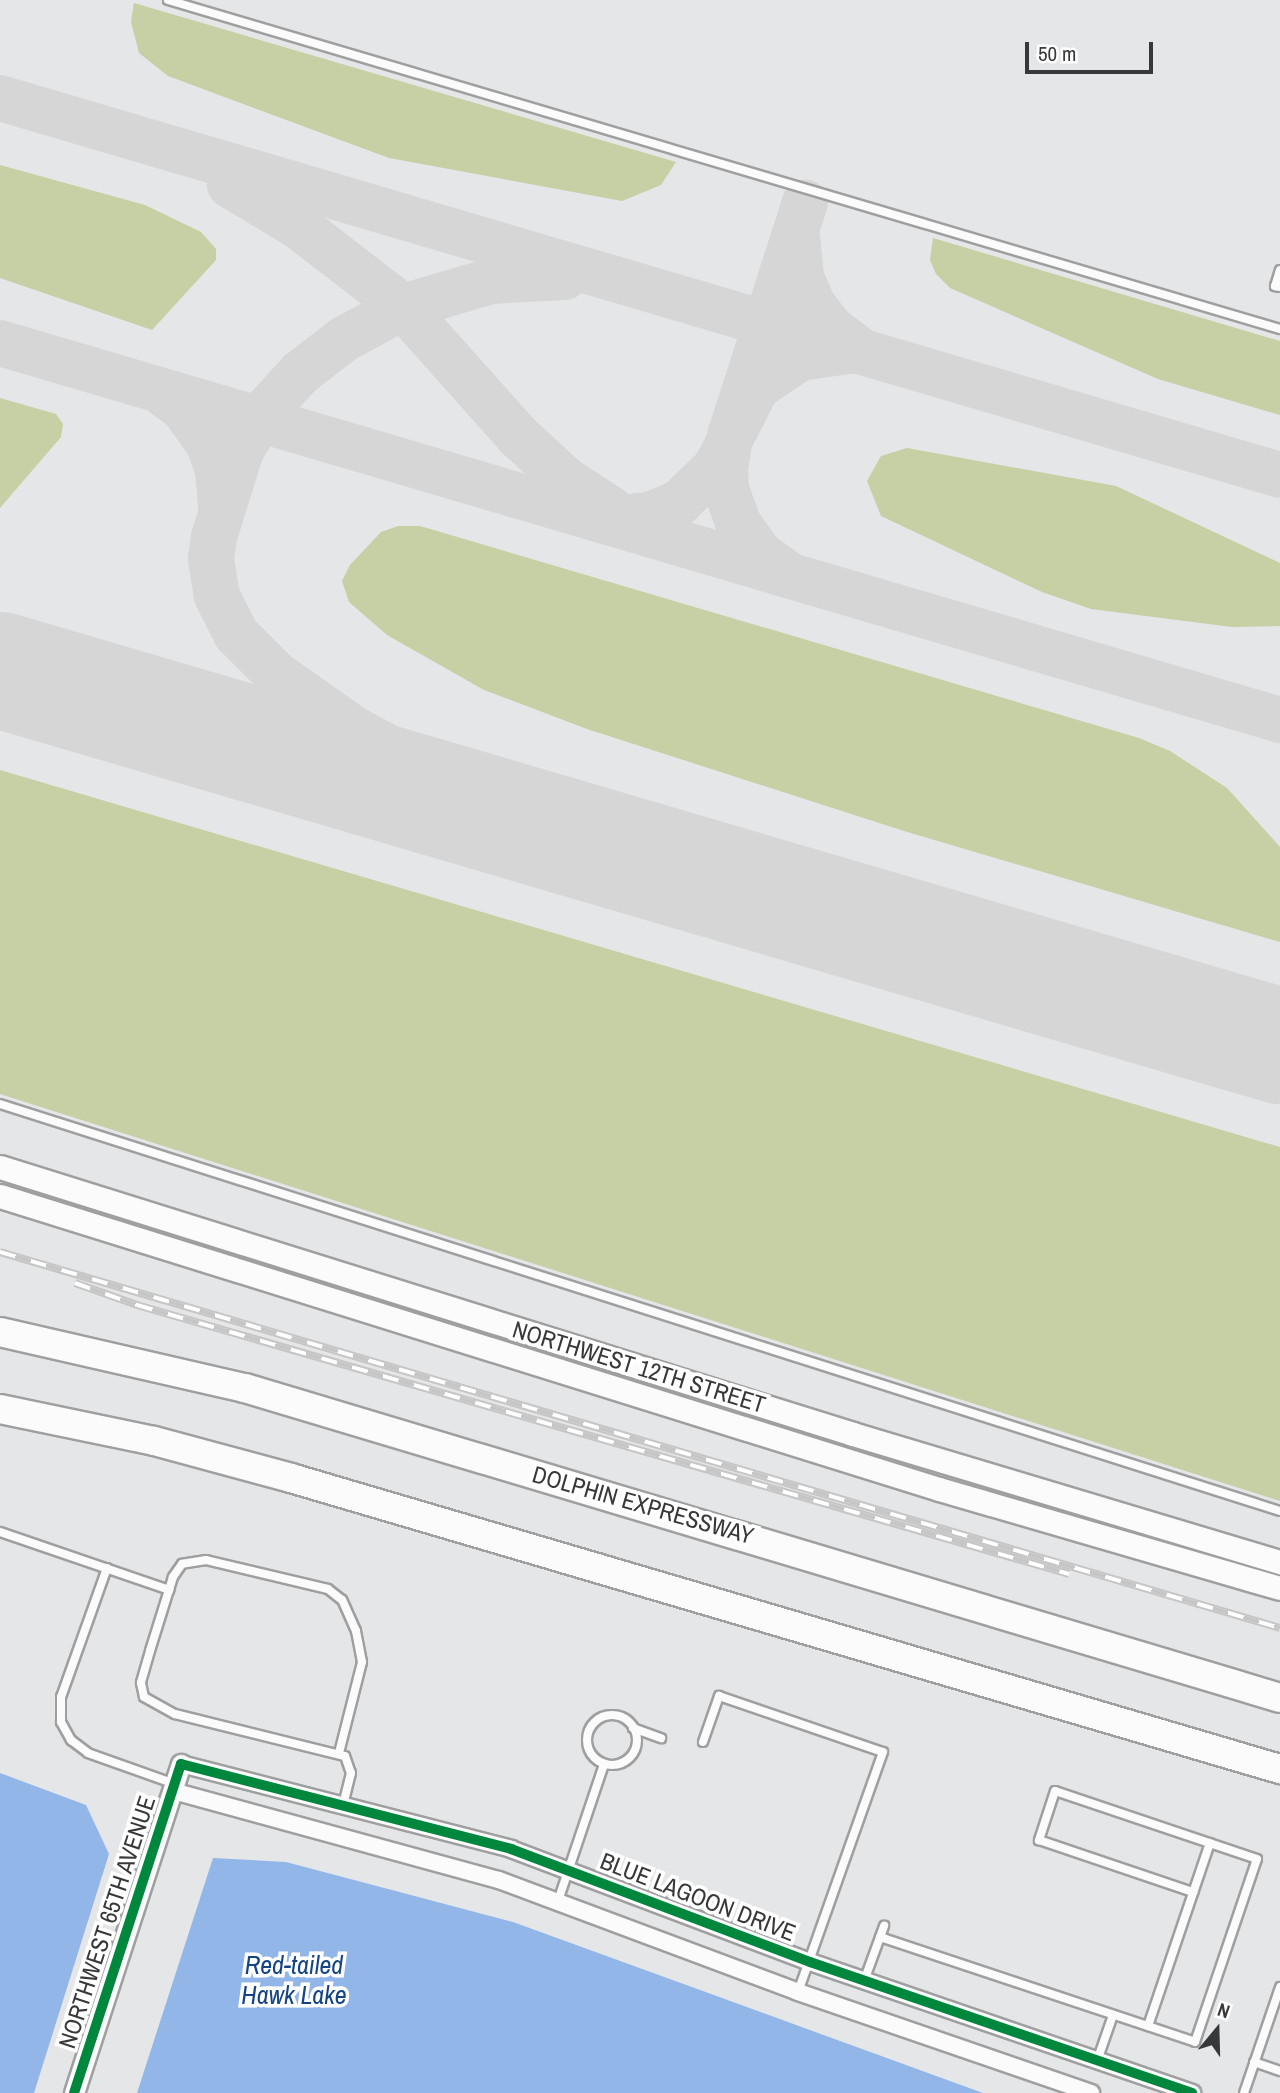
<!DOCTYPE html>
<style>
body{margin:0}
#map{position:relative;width:1280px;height:2093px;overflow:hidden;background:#e5e6e7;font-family:"Archivo Narrow",sans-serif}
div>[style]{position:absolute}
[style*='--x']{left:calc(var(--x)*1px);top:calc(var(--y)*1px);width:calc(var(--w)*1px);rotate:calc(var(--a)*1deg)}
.green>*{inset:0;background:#c7cfa4}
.water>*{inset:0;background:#93b6e8}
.taxiway>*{height:46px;margin:-23px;padding:0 23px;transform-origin:23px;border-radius:23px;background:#d6d6d7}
.runway>*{height:116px;margin:-58px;padding:0 58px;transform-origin:58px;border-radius:58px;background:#d6d6d7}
.roads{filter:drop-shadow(2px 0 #9f9fa0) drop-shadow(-2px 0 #9f9fa0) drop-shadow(0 2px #9f9fa0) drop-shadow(0 -2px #9f9fa0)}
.service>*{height:8px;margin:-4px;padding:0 4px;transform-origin:4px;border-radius:4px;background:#fbfbfb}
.service>.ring{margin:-4px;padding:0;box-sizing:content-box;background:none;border:8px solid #fbfbfb;border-radius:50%}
.minor>*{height:16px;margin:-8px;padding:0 8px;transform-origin:8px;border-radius:8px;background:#fbfbfb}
.tertiary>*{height:19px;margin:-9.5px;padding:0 9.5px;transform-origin:9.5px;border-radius:9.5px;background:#fbfbfb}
.secondary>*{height:23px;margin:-11.5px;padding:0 11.5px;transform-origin:11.5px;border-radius:11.5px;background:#fbfbfb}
.motorway>*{height:28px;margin:-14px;padding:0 14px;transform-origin:14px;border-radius:14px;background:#fbfbfb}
.rail>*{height:8px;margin-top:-4px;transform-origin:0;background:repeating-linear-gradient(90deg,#fff 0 16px,#c6c6c7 0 32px);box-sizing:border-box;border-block:2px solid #c6c6c7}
.cycleway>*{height:10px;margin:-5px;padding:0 5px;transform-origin:5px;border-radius:5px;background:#00873e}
span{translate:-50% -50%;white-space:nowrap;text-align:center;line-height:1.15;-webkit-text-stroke:7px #fff;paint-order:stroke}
.street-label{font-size:24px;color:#373839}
.water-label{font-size:26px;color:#154484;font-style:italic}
.north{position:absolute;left:1182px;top:1995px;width:70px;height:70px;-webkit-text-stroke:5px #fff;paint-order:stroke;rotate:19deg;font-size:19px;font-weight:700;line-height:28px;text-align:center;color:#373839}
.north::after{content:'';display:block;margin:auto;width:24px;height:32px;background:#373839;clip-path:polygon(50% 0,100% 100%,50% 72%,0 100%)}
.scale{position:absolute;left:1025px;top:42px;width:128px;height:32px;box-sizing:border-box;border:4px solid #373839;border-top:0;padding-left:9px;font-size:21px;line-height:24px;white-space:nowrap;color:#373839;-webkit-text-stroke:5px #fff;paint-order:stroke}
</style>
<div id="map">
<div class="green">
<div style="clip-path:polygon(134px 3px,676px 162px,661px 185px,622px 201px,389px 158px,168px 76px,139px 53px,131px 22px)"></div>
<div style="clip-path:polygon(0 165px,145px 205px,201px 232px,216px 249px,216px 260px,152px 330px,0 278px)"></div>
<div style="clip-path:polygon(933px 238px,1280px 341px,1280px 415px,1158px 379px,950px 288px,936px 274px,930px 260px)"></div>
<div style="clip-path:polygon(0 398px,56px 414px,63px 424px,61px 437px,0 508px)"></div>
<div style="clip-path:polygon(907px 448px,1116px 486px,1280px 563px,1280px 626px,1232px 627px,1091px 609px,1042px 592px,881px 516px,867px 481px,881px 456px)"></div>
<div style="clip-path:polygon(398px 526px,420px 526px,1139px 738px,1170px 751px,1227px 788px,1280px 847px,1280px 942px,904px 831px,587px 729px,484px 690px,387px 635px,349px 602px,342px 581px,350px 565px,381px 532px)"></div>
<div style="clip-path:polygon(0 770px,1280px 1147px,1280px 1501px,0 1094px)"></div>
</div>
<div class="water">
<div style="clip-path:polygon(0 1773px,86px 1805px,109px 1854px,34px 2093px,0 2093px)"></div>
<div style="clip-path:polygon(213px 1858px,286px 1862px,513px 1922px,983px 2093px,137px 2093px)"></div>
</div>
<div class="taxiway">
<div style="--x:0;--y:98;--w:1334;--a:16.41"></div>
<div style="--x:230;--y:185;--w:79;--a:31.1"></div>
<div style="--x:298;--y:226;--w:133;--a:37.6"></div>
<div style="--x:403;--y:307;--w:174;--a:48.3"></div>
<div style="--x:519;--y:437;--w:64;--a:42.5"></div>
<div style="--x:566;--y:480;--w:55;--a:33.1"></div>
<div style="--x:797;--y:236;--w:41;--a:84.4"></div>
<div style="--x:801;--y:277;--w:30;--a:67"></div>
<div style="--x:813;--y:305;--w:31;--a:52"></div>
<div style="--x:832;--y:329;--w:31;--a:37"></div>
<div style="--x:565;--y:277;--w:74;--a:176.9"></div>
<div style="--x:491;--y:281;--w:92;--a:163.5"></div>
<div style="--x:403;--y:307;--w:67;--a:151.5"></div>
<div style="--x:344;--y:339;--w:56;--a:142.3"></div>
<div style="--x:300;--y:373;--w:46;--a:132.4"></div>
<div style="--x:269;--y:407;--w:51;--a:123.1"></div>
<div style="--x:241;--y:450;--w:91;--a:107.2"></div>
<div style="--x:214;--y:537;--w:22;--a:98"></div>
<div style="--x:211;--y:559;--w:37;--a:81"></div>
<div style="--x:217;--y:596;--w:42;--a:63.4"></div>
<div style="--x:236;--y:634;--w:57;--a:45"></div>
<div style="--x:276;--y:674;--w:95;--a:35.2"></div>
<div style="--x:354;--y:729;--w:65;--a:28.5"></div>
<div style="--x:411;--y:760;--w:164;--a:22.6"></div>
<div style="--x:562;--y:823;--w:237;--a:19.2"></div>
<div style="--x:0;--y:343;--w:1334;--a:16.41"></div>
<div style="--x:161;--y:392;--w:27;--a:36"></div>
<div style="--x:183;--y:408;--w:44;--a:54.2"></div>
<div style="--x:209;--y:444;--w:28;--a:71"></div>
<div style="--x:218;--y:470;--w:35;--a:85"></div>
<div style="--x:609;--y:519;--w:41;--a:-5.6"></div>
<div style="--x:650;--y:515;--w:33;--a:-23"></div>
<div style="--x:680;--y:502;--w:50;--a:-44.2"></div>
<div style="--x:716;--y:467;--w:90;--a:-62.9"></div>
<div style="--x:757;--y:387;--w:52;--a:-34"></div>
<div style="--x:800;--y:358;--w:49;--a:-8.1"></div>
<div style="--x:784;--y:571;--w:28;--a:-145"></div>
<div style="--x:761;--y:555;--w:37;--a:-126"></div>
<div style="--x:739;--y:525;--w:38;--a:-110"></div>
<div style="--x:726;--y:489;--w:20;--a:-93"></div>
<div style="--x:725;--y:469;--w:36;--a:-81"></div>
<div style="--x:731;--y:433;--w:242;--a:-72.2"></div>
<div style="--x:1207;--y:1025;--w:74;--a:9.3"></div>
</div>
<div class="runway">
<div style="--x:0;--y:670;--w:1334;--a:16.37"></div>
</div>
<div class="roads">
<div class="service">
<div style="--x:168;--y:0;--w:1160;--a:16.48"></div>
<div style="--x:1280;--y:270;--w:17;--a:107"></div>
<div style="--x:1275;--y:286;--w:5;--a:11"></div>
<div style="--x:0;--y:1104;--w:1343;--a:17.64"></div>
<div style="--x:0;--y:1532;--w:179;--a:18.9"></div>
<div style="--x:107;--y:1568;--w:137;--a:109.6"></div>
<div style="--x:61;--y:1697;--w:25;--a:90"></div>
<div style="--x:61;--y:1722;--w:21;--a:61"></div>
<div style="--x:71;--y:1740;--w:21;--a:37"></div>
<div style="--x:88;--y:1753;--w:92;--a:19.6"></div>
<div class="ring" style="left:587px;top:1715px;width:42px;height:42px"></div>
<div style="--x:633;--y:1728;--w:30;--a:20"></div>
<div style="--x:703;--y:1742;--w:49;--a:-70.8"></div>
<div style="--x:719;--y:1696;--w:173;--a:18.9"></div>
<div style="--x:883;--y:1752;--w:255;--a:109.5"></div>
<div style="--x:339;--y:1753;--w:94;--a:-75.8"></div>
<div style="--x:362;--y:1662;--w:32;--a:-101"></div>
<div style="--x:356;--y:1631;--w:34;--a:-114"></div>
<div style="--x:342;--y:1600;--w:18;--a:-142"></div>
<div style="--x:328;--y:1589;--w:125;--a:-166.6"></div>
<div style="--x:206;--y:1560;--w:24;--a:171"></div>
<div style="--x:182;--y:1564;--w:16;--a:125"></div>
<div style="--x:173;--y:1577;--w:77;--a:107.3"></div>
<div style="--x:150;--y:1651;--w:33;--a:106"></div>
<div style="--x:141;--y:1683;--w:14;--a:78"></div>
<div style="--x:144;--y:1697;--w:35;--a:29"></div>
<div style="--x:175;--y:1714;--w:175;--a:13.9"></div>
<div style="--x:345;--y:1756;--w:18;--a:71"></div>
<div style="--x:351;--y:1773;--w:32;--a:104"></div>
<div style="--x:558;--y:1901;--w:145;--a:-71.4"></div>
<div style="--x:880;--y:1937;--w:332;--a:18.4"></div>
<div style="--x:1195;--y:2042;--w:193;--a:-71.3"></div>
<div style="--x:1257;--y:1859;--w:213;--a:-161.4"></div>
<div style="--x:1055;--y:1791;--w:52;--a:108.1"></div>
<div style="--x:1039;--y:1840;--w:163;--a:18.7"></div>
<div style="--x:864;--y:1981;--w:59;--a:-70"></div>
<div style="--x:1148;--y:2026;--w:193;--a:-71.3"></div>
<div style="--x:1097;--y:2061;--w:49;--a:-70.8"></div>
<div style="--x:1254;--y:2062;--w:28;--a:19"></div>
<div style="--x:1244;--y:2093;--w:112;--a:-71.2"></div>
</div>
<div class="minor">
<div style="--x:181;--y:1764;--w:341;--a:14.4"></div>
<div style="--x:511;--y:1849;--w:320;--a:20.7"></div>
<div style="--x:810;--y:1962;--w:404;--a:18.9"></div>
<div style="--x:173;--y:1791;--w:338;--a:15.3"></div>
<div style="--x:499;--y:1880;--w:319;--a:20.5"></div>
<div style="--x:798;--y:1992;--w:310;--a:19"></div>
</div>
<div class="tertiary">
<div style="--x:74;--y:2093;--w:346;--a:-72"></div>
</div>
<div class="secondary">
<div style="--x:0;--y:1167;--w:894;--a:17.38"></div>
<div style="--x:853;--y:1434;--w:446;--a:16.7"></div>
<div style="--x:0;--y:1196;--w:984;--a:17.33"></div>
<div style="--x:939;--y:1489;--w:355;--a:16.2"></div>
</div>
<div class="motorway">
<div style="--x:0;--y:1332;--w:251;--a:12.9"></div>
<div style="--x:245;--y:1388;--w:1080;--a:16.67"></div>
<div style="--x:0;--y:1409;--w:157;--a:11.7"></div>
<div style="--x:154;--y:1441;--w:142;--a:15.1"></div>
<div style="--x:291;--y:1478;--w:1031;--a:16.4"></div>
</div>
</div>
<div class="rail">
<div style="--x:0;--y:1252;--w:1334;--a:16.37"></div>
<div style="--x:75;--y:1283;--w:66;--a:19.5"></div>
<div style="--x:137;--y:1305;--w:970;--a:16.1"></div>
</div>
<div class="cycleway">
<div style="--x:74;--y:2093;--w:346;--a:-72"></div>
<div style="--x:181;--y:1764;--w:341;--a:14.4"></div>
<div style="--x:511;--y:1849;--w:320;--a:20.7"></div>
<div style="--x:810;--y:1962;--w:404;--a:18.9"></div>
</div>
<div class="street-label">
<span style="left:639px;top:1367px;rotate:17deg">NORTHWEST 12TH STREET</span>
<span style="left:643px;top:1505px;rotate:16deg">DOLPHIN EXPRESSWAY</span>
<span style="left:698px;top:1897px;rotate:21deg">BLUE LAGOON DRIVE</span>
<span style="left:107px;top:1922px;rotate:-72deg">NORTHWEST 65TH AVENUE</span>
</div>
<div class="water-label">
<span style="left:294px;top:1980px">Red-tailed<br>Hawk Lake</span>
</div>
<div class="north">N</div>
<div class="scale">50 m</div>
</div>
